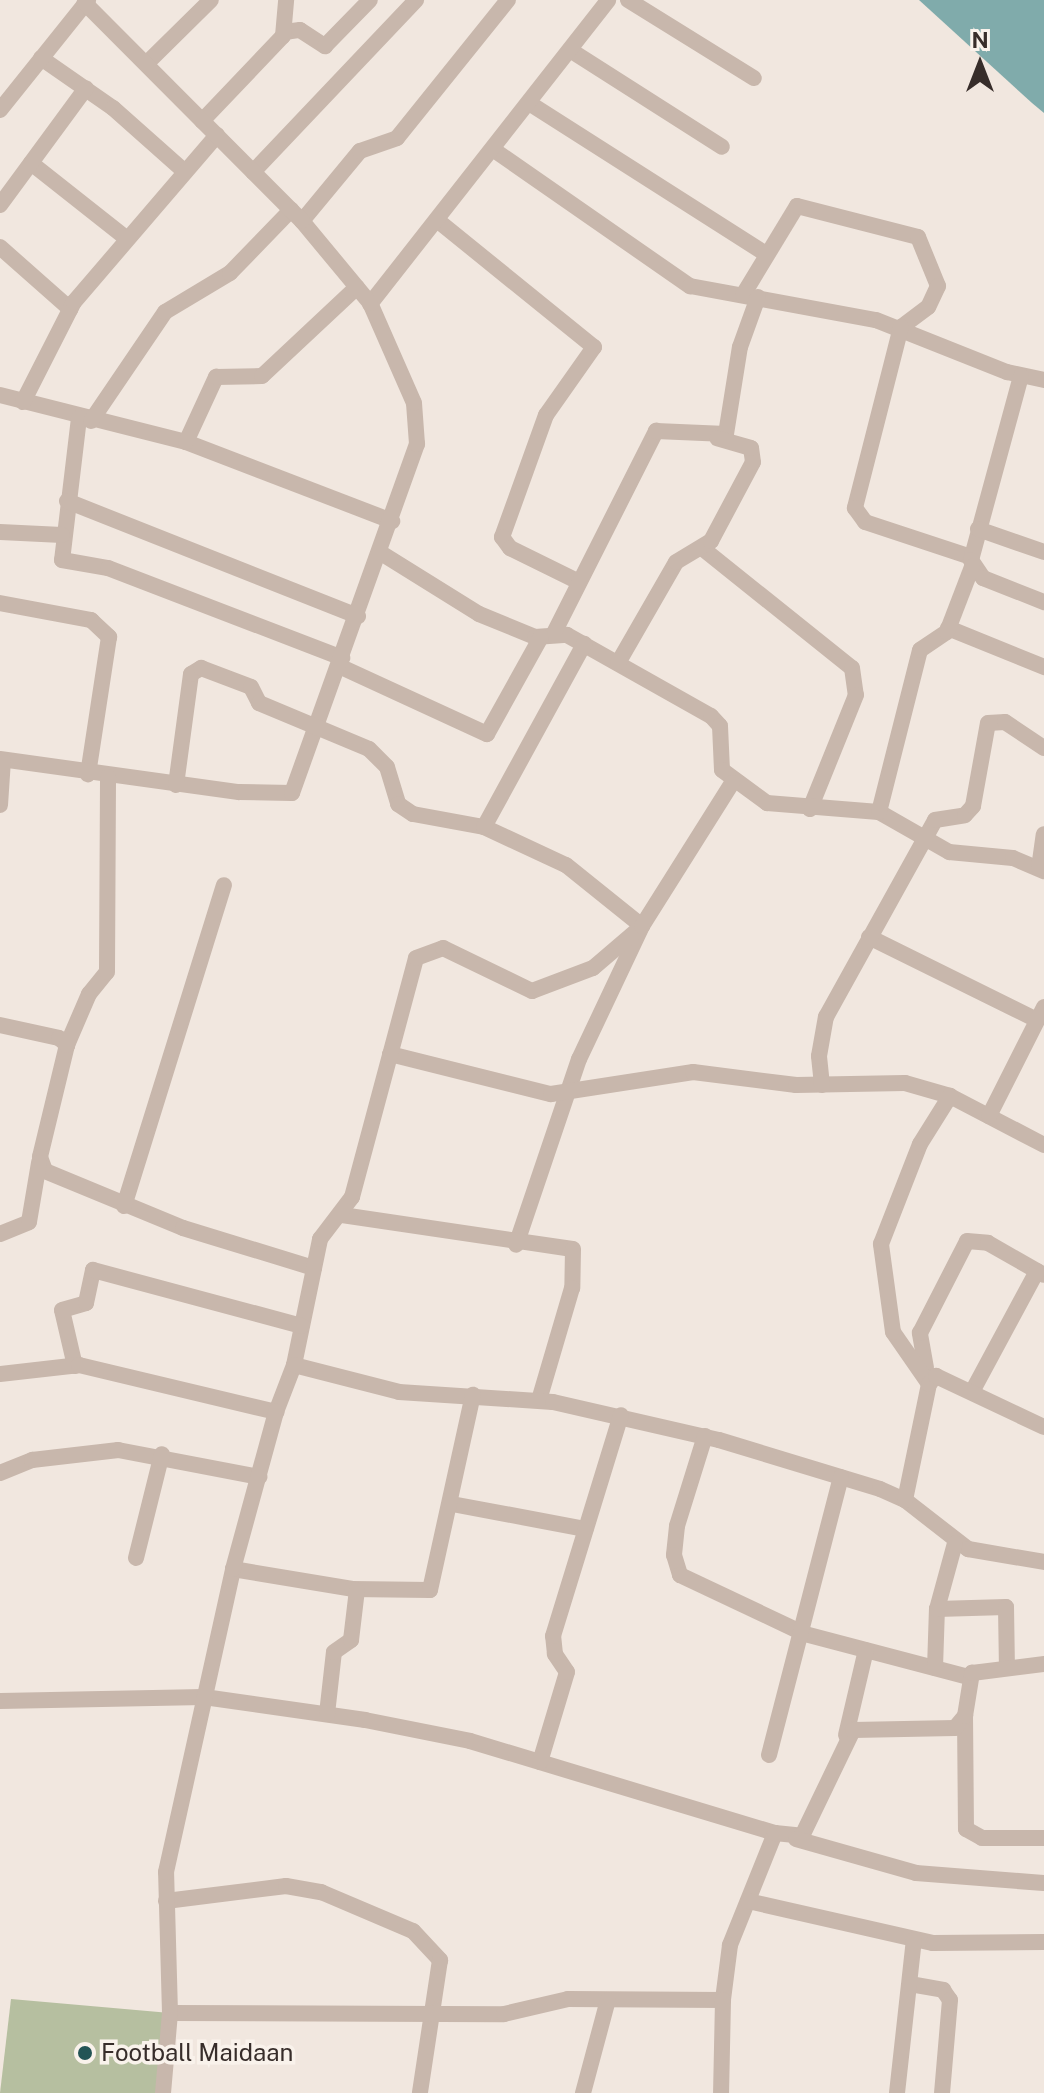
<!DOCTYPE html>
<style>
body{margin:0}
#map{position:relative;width:1044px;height:2093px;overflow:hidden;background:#f1e7df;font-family:"Public Sans",sans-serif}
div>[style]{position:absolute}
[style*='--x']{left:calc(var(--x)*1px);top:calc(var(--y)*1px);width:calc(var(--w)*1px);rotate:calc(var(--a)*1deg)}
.green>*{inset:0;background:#b6bfa0}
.water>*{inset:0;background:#80abab}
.street>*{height:16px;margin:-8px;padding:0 8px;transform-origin:8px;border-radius:8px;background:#c8b7ac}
.dots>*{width:22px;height:22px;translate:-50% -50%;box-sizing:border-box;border:4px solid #f9f2eb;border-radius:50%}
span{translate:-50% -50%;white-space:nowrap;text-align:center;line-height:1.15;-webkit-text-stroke:7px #f9f2eb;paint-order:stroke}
.poi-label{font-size:24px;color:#372d2a}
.left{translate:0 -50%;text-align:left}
.north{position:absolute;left:940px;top:24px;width:80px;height:80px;-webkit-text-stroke:6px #f9f2eb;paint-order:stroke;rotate:0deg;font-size:22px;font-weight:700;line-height:32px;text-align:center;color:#372d2a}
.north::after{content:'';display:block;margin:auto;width:28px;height:36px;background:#372d2a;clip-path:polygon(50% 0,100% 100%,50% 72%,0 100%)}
</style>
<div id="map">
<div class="green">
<div style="clip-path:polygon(11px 1999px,170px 2013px,163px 2093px,0 2093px)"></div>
</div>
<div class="water">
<div style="clip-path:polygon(919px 0,1044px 0,1044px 113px,1032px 103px)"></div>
</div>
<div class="street">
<div style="--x:628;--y:0;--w:148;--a:31.8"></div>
<div style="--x:285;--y:32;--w:15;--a:-8"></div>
<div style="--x:300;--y:30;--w:30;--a:33"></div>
<div style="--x:325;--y:46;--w:64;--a:-45.6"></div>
<div style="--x:570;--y:50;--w:180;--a:32.5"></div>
<div style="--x:41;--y:58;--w:88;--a:34.8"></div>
<div style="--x:113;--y:108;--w:96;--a:41.6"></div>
<div style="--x:146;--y:64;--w:91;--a:-44.6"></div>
<div style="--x:529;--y:103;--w:281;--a:32.5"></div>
<div style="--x:0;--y:110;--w:141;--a:-51.3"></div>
<div style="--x:202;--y:121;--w:117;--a:-46.4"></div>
<div style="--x:283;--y:36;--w:36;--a:-85"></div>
<div style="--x:494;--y:150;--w:239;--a:34.8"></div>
<div style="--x:690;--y:286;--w:189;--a:10.4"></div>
<div style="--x:876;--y:320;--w:141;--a:21.7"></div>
<div style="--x:1007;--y:372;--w:38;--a:12"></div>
<div style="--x:31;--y:163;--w:121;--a:38.3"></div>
<div style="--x:253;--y:172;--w:237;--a:-46.5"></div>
<div style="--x:0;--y:205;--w:145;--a:-53.7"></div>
<div style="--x:437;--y:220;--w:202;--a:39"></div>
<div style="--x:594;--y:347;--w:83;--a:125.2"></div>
<div style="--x:546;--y:415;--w:130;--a:109.8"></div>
<div style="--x:502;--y:537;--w:14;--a:54"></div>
<div style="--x:510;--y:548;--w:77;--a:26.2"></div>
<div style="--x:302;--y:221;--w:91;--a:-50.4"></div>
<div style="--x:360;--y:151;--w:39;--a:-19"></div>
<div style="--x:397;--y:138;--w:177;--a:-51.2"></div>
<div style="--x:0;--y:247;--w:94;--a:41.5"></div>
<div style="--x:743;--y:295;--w:104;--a:-58.8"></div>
<div style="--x:797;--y:206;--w:125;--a:14.4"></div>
<div style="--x:918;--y:237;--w:53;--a:67.8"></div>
<div style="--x:938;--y:286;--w:23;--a:115"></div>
<div style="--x:928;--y:307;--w:34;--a:143"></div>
<div style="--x:901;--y:327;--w:187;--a:104.3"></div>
<div style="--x:855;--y:508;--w:17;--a:54"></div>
<div style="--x:865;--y:522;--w:112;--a:18.3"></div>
<div style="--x:370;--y:304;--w:386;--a:-51.9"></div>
<div style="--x:1021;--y:376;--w:191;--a:105.2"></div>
<div style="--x:971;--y:560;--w:22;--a:56"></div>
<div style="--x:983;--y:578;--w:66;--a:21.5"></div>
<div style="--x:0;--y:395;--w:192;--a:14.2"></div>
<div style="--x:186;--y:442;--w:221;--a:21"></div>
<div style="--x:23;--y:402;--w:112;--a:-63"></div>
<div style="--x:74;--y:302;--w:220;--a:-49.4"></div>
<div style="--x:79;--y:418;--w:143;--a:96.8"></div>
<div style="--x:62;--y:560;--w:47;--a:9.9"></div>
<div style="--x:108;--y:568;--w:251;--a:21"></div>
<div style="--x:91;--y:421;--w:132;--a:-55.8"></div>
<div style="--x:165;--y:312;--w:76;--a:-31"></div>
<div style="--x:230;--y:273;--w:88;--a:-45.9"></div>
<div style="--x:186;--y:442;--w:72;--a:-65.2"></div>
<div style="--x:216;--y:377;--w:46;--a:-1.2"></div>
<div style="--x:262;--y:376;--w:130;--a:-43.1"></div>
<div style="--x:67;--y:501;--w:313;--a:21.6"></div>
<div style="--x:978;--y:529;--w:70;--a:19.2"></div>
<div style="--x:0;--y:532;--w:62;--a:2.8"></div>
<div style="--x:702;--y:548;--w:192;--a:38.7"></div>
<div style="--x:852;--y:668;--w:27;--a:82"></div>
<div style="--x:856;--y:695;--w:123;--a:112"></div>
<div style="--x:381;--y:553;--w:115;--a:31.9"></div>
<div style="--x:479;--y:614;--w:61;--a:22.3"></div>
<div style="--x:535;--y:637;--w:32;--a:-4"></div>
<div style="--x:567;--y:635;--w:165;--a:29.4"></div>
<div style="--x:711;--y:716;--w:13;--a:48"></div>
<div style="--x:720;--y:726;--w:44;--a:87.4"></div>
<div style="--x:722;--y:770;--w:56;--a:36.3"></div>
<div style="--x:767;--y:803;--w:112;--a:4.6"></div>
<div style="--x:879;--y:812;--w:81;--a:29.7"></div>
<div style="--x:949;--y:852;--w:64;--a:5.4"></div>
<div style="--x:1013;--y:858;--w:34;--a:23"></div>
<div style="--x:0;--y:603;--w:93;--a:10.6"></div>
<div style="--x:91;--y:620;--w:25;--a:43"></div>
<div style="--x:109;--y:637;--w:139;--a:98.7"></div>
<div style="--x:948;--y:628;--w:104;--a:22.1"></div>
<div style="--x:553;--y:635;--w:229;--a:-63.2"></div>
<div style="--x:656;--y:431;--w:70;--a:2.5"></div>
<div style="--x:726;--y:434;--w:88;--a:-80.9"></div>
<div style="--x:740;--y:347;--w:53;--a:-70.2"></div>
<div style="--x:618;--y:663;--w:116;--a:-60.1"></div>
<div style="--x:676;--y:562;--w:41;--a:-31"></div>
<div style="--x:711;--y:541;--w:89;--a:-62"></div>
<div style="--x:753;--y:462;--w:14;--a:-98"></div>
<div style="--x:751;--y:448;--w:35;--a:-164"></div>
<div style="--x:339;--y:666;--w:163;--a:24.7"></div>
<div style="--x:487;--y:734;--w:111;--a:-60.9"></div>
<div style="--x:0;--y:759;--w:241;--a:7.9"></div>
<div style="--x:239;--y:792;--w:53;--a:1.1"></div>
<div style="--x:292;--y:793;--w:371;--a:-70.3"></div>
<div style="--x:417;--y:444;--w:41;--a:-94.2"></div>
<div style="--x:414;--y:403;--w:109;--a:-113.7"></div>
<div style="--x:370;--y:303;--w:107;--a:-129.7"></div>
<div style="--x:302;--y:221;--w:308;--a:-134.9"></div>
<div style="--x:176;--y:785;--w:112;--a:-82.3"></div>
<div style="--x:191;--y:674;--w:12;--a:-31"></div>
<div style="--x:201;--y:668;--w:53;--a:20.8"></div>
<div style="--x:251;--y:687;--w:18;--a:63"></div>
<div style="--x:259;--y:703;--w:119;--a:22.7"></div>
<div style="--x:369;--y:749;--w:25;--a:45"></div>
<div style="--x:387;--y:767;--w:39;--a:73"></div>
<div style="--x:398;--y:804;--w:18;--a:34"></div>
<div style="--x:413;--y:814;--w:72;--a:10.4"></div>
<div style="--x:484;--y:827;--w:90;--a:24.9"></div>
<div style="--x:566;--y:865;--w:97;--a:38.8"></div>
<div style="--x:642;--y:926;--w:147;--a:115.3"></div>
<div style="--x:579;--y:1059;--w:196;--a:108.7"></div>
<div style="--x:0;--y:805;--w:45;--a:-86.2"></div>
<div style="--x:879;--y:812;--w:167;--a:-75.8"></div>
<div style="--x:920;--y:650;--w:32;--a:-34"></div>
<div style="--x:947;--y:632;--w:70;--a:-69"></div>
<div style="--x:484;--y:827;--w:209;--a:-61.3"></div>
<div style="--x:1039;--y:868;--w:34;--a:-82"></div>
<div style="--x:869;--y:937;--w:187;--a:26.3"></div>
<div style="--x:0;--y:1025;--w:60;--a:12.4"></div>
<div style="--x:59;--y:1038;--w:11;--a:41"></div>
<div style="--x:67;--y:1045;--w:115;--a:103.6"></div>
<div style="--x:40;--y:1157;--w:15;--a:70"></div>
<div style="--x:45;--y:1171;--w:149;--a:22.4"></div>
<div style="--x:183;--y:1228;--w:137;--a:17"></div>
<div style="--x:67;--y:1045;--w:56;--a:-66.7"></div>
<div style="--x:89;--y:994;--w:28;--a:-51"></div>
<div style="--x:107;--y:972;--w:195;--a:-89.7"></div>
<div style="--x:390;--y:1054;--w:166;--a:14"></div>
<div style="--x:551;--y:1094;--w:144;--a:-8.8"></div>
<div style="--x:693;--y:1072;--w:104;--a:7.2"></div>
<div style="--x:796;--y:1085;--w:109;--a:-1.1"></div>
<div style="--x:905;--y:1083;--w:47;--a:16.1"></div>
<div style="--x:950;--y:1096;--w:106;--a:27.5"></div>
<div style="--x:822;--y:1085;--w:29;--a:-96"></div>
<div style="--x:819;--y:1056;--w:40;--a:-80"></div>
<div style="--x:826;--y:1017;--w:225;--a:-61"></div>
<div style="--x:935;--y:820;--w:30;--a:-9"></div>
<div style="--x:965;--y:815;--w:12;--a:-48"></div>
<div style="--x:973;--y:806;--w:84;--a:-79.8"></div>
<div style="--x:988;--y:723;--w:17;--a:-3"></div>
<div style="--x:1005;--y:722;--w:47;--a:33.7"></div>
<div style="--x:989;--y:1116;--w:122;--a:-63.2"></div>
<div style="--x:124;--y:1206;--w:336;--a:-72.7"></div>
<div style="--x:342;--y:1215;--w:233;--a:8.4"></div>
<div style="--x:573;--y:1249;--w:39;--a:91"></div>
<div style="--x:572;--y:1288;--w:117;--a:106.4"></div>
<div style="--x:0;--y:1234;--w:31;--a:-22"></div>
<div style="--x:29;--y:1222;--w:60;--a:-80.4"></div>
<div style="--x:294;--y:1365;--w:129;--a:-78.3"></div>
<div style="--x:320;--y:1239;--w:53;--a:-52.7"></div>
<div style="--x:352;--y:1197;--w:247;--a:-75"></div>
<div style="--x:416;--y:958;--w:29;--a:-20"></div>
<div style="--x:443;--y:948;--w:99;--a:25.8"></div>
<div style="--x:532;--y:991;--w:65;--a:-20.7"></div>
<div style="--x:593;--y:968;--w:65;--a:-40.6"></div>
<div style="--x:642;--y:926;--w:169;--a:-57.8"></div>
<div style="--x:75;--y:1366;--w:57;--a:-103.1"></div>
<div style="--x:62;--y:1310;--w:25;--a:-16"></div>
<div style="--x:86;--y:1303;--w:34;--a:-78"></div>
<div style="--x:93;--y:1270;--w:216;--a:15"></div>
<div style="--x:926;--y:1368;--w:36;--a:-100"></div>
<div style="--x:920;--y:1333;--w:103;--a:-62.9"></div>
<div style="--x:967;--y:1241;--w:21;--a:5"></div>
<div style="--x:988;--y:1243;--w:64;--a:29.7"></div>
<div style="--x:0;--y:1374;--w:80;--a:-6.5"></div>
<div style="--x:79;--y:1365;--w:203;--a:13.4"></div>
<div style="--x:276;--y:1412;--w:50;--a:-69"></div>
<div style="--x:294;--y:1365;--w:108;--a:14.4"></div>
<div style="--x:399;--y:1392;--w:154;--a:3.7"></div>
<div style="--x:553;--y:1402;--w:170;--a:12.9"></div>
<div style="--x:719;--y:1440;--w:168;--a:16.9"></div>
<div style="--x:880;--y:1489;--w:27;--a:24"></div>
<div style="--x:905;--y:1500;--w:80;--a:37.9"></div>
<div style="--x:968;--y:1549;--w:77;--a:9.7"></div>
<div style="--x:929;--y:1384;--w:63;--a:-124.7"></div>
<div style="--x:893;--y:1332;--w:89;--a:-97.8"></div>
<div style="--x:881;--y:1244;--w:107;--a:-68.7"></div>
<div style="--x:920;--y:1144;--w:57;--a:-58"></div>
<div style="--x:973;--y:1390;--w:135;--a:-61.7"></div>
<div style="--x:705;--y:1436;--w:94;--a:107.3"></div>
<div style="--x:677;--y:1526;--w:29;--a:96"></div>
<div style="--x:674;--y:1555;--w:21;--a:73"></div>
<div style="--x:680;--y:1575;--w:138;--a:25.3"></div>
<div style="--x:805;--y:1634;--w:170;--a:14.7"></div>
<div style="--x:0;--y:1473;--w:35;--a:-22"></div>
<div style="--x:32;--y:1460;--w:87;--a:-6.6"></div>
<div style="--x:118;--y:1450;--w:144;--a:10.8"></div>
<div style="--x:905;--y:1500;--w:118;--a:-78.3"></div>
<div style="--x:929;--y:1384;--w:11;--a:-49"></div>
<div style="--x:936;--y:1376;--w:119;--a:25.3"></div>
<div style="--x:452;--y:1504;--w:136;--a:10.6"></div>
<div style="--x:136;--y:1558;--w:107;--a:-76"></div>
<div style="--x:233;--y:1569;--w:121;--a:9.5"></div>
<div style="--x:352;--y:1589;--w:78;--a:0.7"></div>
<div style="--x:430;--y:1590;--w:200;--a:-77.6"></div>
<div style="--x:937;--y:1609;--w:69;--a:-1.7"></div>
<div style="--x:1006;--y:1607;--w:61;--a:89.1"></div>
<div style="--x:935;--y:1668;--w:59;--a:-88.1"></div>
<div style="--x:937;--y:1609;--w:68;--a:-74.7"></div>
<div style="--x:0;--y:1701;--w:204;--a:-1.1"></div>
<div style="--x:204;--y:1697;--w:163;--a:8.1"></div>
<div style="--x:365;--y:1720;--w:107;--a:11.3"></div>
<div style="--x:470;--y:1741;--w:319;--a:16.8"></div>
<div style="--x:775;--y:1833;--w:121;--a:111.9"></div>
<div style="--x:730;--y:1945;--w:55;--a:97.3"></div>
<div style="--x:327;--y:1714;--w:62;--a:-83.6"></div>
<div style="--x:334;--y:1652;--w:21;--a:-35"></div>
<div style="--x:351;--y:1640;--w:50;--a:-83.2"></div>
<div style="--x:965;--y:1716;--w:113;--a:89.5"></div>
<div style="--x:966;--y:1829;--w:18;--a:29"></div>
<div style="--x:982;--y:1838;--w:62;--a:0"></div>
<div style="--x:846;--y:1735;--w:87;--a:-76.8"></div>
<div style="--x:769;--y:1755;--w:287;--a:-75.5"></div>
<div style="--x:540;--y:1762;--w:94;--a:-73.3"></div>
<div style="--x:567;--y:1672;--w:22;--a:-124"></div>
<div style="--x:555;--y:1654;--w:18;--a:-96"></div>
<div style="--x:553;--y:1636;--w:231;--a:-72.9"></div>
<div style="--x:775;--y:1833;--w:27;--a:6"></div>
<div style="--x:802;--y:1836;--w:118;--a:-64.3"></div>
<div style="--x:853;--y:1730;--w:102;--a:-1.1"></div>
<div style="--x:955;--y:1728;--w:16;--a:-50"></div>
<div style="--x:965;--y:1716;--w:44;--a:-80.8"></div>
<div style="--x:972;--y:1673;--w:73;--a:-7.1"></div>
<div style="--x:796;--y:1839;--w:125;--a:15.8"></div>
<div style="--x:916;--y:1873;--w:128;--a:4.5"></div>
<div style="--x:166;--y:1901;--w:121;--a:-7.1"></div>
<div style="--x:286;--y:1886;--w:36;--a:10"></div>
<div style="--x:321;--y:1892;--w:100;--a:23"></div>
<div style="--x:413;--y:1931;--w:40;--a:47"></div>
<div style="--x:440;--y:1960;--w:134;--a:98.6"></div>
<div style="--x:748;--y:1901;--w:190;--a:12.8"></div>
<div style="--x:933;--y:1943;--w:111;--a:-0.5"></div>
<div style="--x:910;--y:1984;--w:34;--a:10"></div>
<div style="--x:943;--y:1990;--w:12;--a:55"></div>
<div style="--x:950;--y:2000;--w:93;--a:94.9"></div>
<div style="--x:170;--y:2013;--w:334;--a:0.2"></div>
<div style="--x:504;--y:2014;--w:66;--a:-13.2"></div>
<div style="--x:568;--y:1999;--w:155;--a:0.4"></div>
<div style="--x:723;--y:2000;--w:93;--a:91.2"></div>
<div style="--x:163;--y:2093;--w:80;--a:-85"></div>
<div style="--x:170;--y:2013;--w:141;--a:-91.6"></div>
<div style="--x:166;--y:1872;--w:310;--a:-77.5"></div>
<div style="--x:233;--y:1569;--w:163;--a:-74.7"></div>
<div style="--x:583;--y:2093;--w:96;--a:-75"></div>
<div style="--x:897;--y:2093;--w:154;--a:-83.7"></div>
</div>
<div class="dots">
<div style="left:85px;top:2053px;background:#235455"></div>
</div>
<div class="poi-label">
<span class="left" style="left:101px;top:2053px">Football Maidaan</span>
</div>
<div class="north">N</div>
</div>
